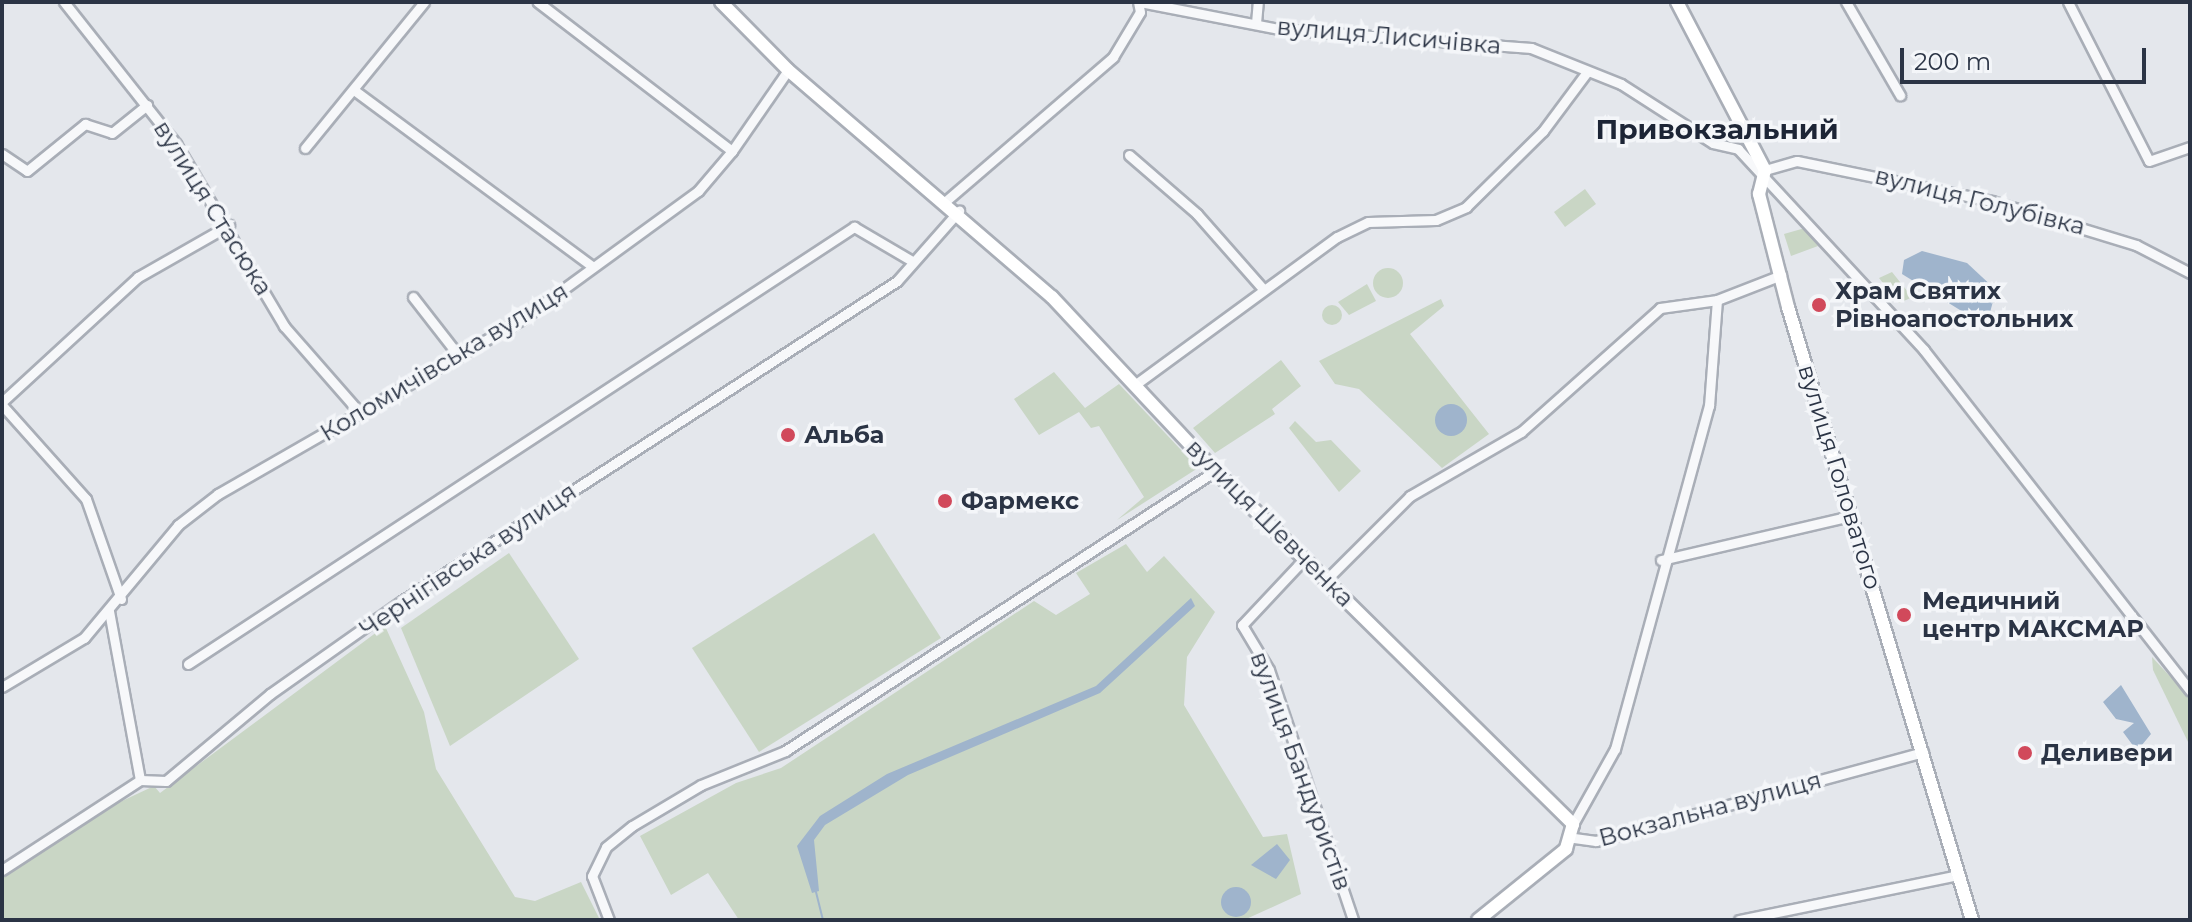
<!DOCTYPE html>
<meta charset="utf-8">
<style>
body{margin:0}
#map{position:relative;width:2192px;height:922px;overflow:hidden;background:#e4e7ec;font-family:Montserrat,sans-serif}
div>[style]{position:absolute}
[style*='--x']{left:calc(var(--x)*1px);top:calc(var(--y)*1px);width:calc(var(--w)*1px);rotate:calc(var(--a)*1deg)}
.green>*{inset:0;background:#c9d6c5}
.round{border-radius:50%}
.water>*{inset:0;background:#9fb4cc}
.stream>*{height:2px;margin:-1px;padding:0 1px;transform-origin:1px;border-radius:1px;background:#9fb4cc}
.roads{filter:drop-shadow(2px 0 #a9aeb7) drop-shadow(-2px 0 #a9aeb7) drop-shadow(0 2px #a9aeb7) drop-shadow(0 -2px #a9aeb7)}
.minor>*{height:9px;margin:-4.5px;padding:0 4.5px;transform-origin:4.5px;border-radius:4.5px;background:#f7f8fa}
.major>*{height:12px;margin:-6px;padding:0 6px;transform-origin:6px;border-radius:6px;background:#fff}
.dots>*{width:22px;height:22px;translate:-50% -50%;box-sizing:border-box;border:4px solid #f4f6f9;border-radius:50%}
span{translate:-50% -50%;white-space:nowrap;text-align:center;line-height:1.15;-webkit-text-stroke:7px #f4f6f9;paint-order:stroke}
.street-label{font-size:24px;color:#2b3445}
.poi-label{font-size:24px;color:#2b3445;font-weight:700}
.left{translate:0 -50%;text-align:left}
.quarter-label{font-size:28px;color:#1d2536;font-weight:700}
.frame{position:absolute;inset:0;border:4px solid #2b3445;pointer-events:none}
.scale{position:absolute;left:1900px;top:48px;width:246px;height:36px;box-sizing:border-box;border:4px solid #2b3445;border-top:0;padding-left:10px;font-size:24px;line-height:28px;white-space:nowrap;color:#2b3445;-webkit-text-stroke:6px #f4f6f9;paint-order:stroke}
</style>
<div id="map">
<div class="green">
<div style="clip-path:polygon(1585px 189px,1596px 204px,1565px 227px,1554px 212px)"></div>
<div style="clip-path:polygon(1805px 228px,1818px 246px,1791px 256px,1784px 234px)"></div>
<div class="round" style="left:1373px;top:268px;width:30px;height:30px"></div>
<div style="clip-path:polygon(1892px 272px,1912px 297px,1913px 297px,1899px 303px,1879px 278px)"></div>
<div style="clip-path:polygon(1367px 284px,1376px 301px,1349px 315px,1338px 302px)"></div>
<div style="clip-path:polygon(1441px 299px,1444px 306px,1410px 334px,1489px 434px,1442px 468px,1359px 389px,1335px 384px,1319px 361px)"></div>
<div class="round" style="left:1322px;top:305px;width:20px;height:20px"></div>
<div style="clip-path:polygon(1281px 360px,1301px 386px,1272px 409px,1275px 414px,1215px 453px,1193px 428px)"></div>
<div style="clip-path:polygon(1054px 372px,1085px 408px,1119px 384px,1198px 468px,1117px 520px,1144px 497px,1099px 426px,1091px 428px,1079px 412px,1039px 435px,1014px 399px)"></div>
<div style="clip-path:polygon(1295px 421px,1316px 442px,1331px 440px,1361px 471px,1339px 492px,1289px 428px)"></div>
<div style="clip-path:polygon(874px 533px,941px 638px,759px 752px,692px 648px)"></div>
<div style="clip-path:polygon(1126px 544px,1147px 572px,1164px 556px,1215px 612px,1187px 657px,1184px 705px,1263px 837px,1287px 834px,1301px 894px,1244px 920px,739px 920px,708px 873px,671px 895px,640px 836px,736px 783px,781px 768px,1034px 601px,1056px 615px,1090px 594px,1076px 573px)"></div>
<div style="clip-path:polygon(509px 553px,579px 659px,450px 746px,401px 628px)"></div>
<div style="clip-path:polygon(385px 626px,424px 712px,436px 769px,515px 897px,535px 901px,581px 882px,600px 920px,2px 920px,2px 874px,105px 809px,154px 786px,160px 793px)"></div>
<div style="clip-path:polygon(2152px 657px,2190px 698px,2190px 746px,2153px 670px)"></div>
</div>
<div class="water">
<div style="clip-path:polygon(1922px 251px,1967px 263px,1996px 290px,1988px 320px,1976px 320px,1902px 274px,1904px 260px)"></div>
<div class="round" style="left:1435px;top:404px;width:32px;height:32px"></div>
<div style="clip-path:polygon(1191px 598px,1195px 606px,1100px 693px,908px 775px,825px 825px,814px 840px,819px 891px,812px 893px,797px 846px,820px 816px,887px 774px,1096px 686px)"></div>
<div style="clip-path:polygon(2121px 685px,2151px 734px,2137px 751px,2123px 732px,2134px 723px,2116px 719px,2103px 702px)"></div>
<div style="clip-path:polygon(1277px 844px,1290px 860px,1276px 879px,1251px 865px)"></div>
<div class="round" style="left:1221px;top:887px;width:30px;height:30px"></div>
</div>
<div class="stream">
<div style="--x:816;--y:892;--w:29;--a:76"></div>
</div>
<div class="roads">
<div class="minor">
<div style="--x:64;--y:2;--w:181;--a:51.7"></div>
<div style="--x:176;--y:144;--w:212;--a:59.3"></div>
<div style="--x:284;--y:326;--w:117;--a:48.8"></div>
<div style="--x:1140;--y:2;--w:142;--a:11"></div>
<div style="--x:1279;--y:29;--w:253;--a:4.3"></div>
<div style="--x:1531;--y:48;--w:97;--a:21.8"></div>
<div style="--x:1621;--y:84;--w:109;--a:32.7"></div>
<div style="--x:1713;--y:143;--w:26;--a:13"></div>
<div style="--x:1738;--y:149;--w:274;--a:47.2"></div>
<div style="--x:1924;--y:350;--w:432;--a:52"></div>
<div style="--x:1846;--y:2;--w:108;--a:59.9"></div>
<div style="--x:2068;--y:2;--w:178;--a:63"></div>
<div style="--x:2149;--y:161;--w:43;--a:-18.9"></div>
<div style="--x:1256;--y:23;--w:21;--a:-85"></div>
<div style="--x:354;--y:90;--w:297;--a:36.5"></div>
<div style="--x:305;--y:148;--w:188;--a:-50.8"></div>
<div style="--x:732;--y:151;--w:98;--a:-55.3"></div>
<div style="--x:2;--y:154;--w:30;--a:34"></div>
<div style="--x:27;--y:171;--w:75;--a:-39"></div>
<div style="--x:85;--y:124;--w:28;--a:18"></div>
<div style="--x:112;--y:133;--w:45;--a:-38.7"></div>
<div style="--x:1129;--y:155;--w:90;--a:40.9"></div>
<div style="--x:1197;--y:214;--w:101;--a:48.6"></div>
<div style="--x:1765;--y:170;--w:33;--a:-16"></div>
<div style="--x:1797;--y:161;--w:199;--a:11.6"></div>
<div style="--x:1992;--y:201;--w:151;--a:17"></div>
<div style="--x:2136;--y:245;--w:61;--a:27.4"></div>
<div style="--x:947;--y:200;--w:219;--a:-40.7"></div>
<div style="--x:1113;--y:57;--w:52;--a:-59"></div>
<div style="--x:1140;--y:12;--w:10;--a:-101"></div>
<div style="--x:413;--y:297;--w:75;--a:52.1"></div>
<div style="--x:1136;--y:384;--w:249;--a:-36.2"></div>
<div style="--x:1337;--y:237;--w:34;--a:-26"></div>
<div style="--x:1368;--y:222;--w:68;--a:-1.7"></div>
<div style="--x:1436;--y:220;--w:33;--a:-23"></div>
<div style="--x:1466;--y:207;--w:108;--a:-44.6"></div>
<div style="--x:1543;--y:131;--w:74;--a:-53.3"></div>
<div style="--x:2;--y:402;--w:185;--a:-42.6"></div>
<div style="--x:138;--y:277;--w:105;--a:-29.7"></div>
<div style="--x:2;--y:405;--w:126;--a:48.2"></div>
<div style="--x:86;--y:499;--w:106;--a:70.7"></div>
<div style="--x:1305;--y:558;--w:92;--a:133.2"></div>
<div style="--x:1242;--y:625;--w:52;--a:59"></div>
<div style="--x:1269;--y:670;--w:264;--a:71.4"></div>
<div style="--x:1661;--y:560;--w:194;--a:-13.1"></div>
<div style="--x:1327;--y:579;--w:117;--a:-45"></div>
<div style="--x:1410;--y:496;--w:128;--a:-30"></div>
<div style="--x:1521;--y:432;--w:186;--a:-41.7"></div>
<div style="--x:1660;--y:308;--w:58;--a:-8"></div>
<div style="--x:109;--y:611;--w:172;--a:79.6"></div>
<div style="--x:188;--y:664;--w:797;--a:-33.27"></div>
<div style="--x:854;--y:227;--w:67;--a:30.4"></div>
<div style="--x:2;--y:687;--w:96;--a:-30.9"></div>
<div style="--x:84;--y:638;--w:147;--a:-50.2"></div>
<div style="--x:178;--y:525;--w:51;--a:-37.8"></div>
<div style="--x:218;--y:494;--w:349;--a:-29.9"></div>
<div style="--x:521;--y:320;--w:219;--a:-36.1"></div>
<div style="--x:698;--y:191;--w:52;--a:-49.6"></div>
<div style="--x:732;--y:151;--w:245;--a:-142.5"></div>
<div style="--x:140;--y:780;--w:26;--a:2"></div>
<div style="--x:166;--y:781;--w:136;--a:-39.9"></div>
<div style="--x:270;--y:694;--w:161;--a:-35.2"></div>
<div style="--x:402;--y:601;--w:589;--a:-32.88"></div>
<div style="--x:897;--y:281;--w:94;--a:-48.5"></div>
<div style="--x:1573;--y:824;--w:86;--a:-60.8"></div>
<div style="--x:1615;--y:749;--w:356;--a:-74.7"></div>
<div style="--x:1709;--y:406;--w:106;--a:-85.7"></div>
<div style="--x:1717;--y:300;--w:69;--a:-21.3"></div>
<div style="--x:1574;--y:838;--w:22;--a:8"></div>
<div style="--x:1596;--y:841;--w:339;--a:-15.2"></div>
<div style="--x:2;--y:870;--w:165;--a:-33.1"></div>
<div style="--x:609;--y:920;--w:47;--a:-111.1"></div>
<div style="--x:592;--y:876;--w:32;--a:-64"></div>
<div style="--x:606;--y:847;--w:33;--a:-39"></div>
<div style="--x:632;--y:826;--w:80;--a:-30.7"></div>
<div style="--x:701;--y:785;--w:91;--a:-22"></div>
<div style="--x:785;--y:751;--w:513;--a:-33.07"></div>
<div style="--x:1739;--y:920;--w:225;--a:-11.6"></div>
</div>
<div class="major">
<div style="--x:721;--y:2;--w:95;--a:45.4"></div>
<div style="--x:788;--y:70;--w:348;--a:40.7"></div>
<div style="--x:1052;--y:297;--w:238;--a:46.9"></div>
<div style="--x:1215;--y:471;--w:503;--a:44.6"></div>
<div style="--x:1573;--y:824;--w:26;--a:106"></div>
<div style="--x:1566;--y:849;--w:113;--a:141.1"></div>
<div style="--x:1677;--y:2;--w:190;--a:62.4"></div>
<div style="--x:1765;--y:170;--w:25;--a:104"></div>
<div style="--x:1759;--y:194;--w:117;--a:75.6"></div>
<div style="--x:1788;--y:307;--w:640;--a:73.29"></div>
</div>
</div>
<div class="dots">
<div style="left:1819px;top:305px;background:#d1495b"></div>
<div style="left:788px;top:435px;background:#d1495b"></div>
<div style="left:945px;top:501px;background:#d1495b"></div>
<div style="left:1904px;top:615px;background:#d1495b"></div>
<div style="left:2025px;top:753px;background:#d1495b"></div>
</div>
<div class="street-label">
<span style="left:1389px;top:36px;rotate:5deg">вулиця Лисичівка</span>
<span style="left:1980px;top:201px;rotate:14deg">вулиця Голубівка</span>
<span style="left:213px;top:208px;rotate:58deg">вулиця Стасюка</span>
<span style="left:444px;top:362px;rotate:-31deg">Коломичівська вулиця</span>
<span style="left:1840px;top:477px;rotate:73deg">вулиця Головатого</span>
<span style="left:1270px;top:523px;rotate:45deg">вулиця Шевченка</span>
<span style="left:468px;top:560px;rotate:-34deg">Чернігівська вулиця</span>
<span style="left:1301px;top:771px;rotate:70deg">вулиця Бандуристів</span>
<span style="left:1710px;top:809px;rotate:-15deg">Вокзальна вулиця</span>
</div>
<div class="poi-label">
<span class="left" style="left:1835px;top:305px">Храм Святих<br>Рівноапостольних</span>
<span class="left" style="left:804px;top:435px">Альба</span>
<span class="left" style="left:961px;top:501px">Фармекс</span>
<span class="left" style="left:1922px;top:615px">Медичний<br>центр МАКСМАР</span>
<span class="left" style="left:2041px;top:753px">Деливери</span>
</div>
<div class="quarter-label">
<span style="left:1717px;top:129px">Привокзальний</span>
</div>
<div class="frame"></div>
<div class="scale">200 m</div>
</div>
